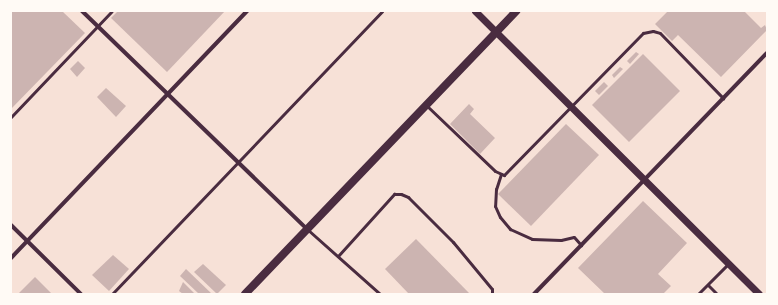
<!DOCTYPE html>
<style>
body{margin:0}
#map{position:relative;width:778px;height:305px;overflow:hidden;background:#f7e1d7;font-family:"Golos Text",sans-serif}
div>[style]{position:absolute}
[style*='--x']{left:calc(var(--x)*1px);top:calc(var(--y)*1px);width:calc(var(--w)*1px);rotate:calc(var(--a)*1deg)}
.building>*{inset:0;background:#ccb4b1}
.service>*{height:3px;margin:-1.5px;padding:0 1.5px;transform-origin:1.5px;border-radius:1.5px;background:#4a2c40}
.minor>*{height:4px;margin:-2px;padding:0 2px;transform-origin:2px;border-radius:2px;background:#4a2c40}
.tertiary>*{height:7px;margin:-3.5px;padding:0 3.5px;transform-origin:3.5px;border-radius:3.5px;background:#4a2c40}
.secondary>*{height:8px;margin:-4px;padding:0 4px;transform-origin:4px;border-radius:4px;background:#4a2c40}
span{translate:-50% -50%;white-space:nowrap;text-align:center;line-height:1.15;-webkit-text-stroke:3.5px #fffaf5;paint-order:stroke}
.frame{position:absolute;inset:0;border:12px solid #fffaf5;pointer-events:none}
</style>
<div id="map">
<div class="building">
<div style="clip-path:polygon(11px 11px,62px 11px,85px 33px,11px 109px)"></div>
<div style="clip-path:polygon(118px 11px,225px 11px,167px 72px,111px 18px)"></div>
<div style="clip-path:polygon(668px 11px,744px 11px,761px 28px,765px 25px,767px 30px,721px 77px,678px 35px,672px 41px,655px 24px)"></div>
<div style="clip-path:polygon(636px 52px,639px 54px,630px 64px,627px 61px)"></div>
<div style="clip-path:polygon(643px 54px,680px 91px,629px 142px,592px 105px)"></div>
<div style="clip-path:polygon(78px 61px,85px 68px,77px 77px,70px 69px)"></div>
<div style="clip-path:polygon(620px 67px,623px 69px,614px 78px,612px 75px)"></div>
<div style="clip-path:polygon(604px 82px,608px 86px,599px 95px,595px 91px)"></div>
<div style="clip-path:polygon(106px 88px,126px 106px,116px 117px,97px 97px)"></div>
<div style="clip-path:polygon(469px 104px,474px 109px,470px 114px,495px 138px,480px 154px,450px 124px)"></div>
<div style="clip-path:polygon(566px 124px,599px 155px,531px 226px,498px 194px)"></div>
<div style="clip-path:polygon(643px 201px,687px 243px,658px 274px,671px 286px,663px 294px,605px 294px,578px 268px)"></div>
<div style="clip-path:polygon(416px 239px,470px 294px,409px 294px,385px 269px)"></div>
<div style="clip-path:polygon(113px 255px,129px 269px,109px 291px,92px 275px)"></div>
<div style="clip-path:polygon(203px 264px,226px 285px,217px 294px,194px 272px)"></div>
<div style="clip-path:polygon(186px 269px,212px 294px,199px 294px,180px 276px)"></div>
<div style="clip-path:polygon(35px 277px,52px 294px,18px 294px)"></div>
<div style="clip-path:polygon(183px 282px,195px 294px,183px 294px,179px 291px)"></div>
</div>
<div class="service">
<div style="--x:426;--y:105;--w:95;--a:43.7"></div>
<div style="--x:495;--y:171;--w:10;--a:24"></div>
<div style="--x:504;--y:175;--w:199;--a:-45.6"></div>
<div style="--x:643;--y:33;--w:10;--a:-11"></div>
<div style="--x:653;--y:31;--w:7;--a:16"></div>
<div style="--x:660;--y:33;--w:91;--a:45.9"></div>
<div style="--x:11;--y:117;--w:146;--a:-46.4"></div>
<div style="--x:501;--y:174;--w:16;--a:108"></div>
<div style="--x:496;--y:189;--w:17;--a:93"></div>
<div style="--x:495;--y:206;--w:12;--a:66"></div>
<div style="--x:500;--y:217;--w:16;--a:50"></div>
<div style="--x:510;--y:229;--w:24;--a:24"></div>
<div style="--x:532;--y:239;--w:29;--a:2"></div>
<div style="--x:561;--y:240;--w:13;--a:-13"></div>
<div style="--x:574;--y:237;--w:11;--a:49"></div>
<div style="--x:307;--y:229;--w:98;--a:41.7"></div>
<div style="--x:338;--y:256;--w:84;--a:-47.9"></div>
<div style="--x:394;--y:194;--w:7;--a:0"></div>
<div style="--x:401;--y:194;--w:8;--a:23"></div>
<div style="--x:408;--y:197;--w:64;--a:45"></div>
<div style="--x:453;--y:242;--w:61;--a:50.3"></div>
<div style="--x:492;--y:289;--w:5;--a:90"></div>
<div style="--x:708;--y:285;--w:13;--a:45"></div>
<div style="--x:112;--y:294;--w:391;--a:-46.3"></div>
<div style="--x:698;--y:294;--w:44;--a:-45"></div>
</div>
<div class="minor">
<div style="--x:82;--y:11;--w:313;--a:44.1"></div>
<div style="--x:11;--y:225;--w:98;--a:44.6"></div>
<div style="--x:11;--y:258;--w:342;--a:-46.3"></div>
<div style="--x:534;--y:294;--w:335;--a:-46"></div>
</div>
<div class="tertiary">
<div style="--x:475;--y:11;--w:401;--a:44.9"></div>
</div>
<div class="secondary">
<div style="--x:245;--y:294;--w:392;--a:-46.2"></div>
</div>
<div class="frame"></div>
</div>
